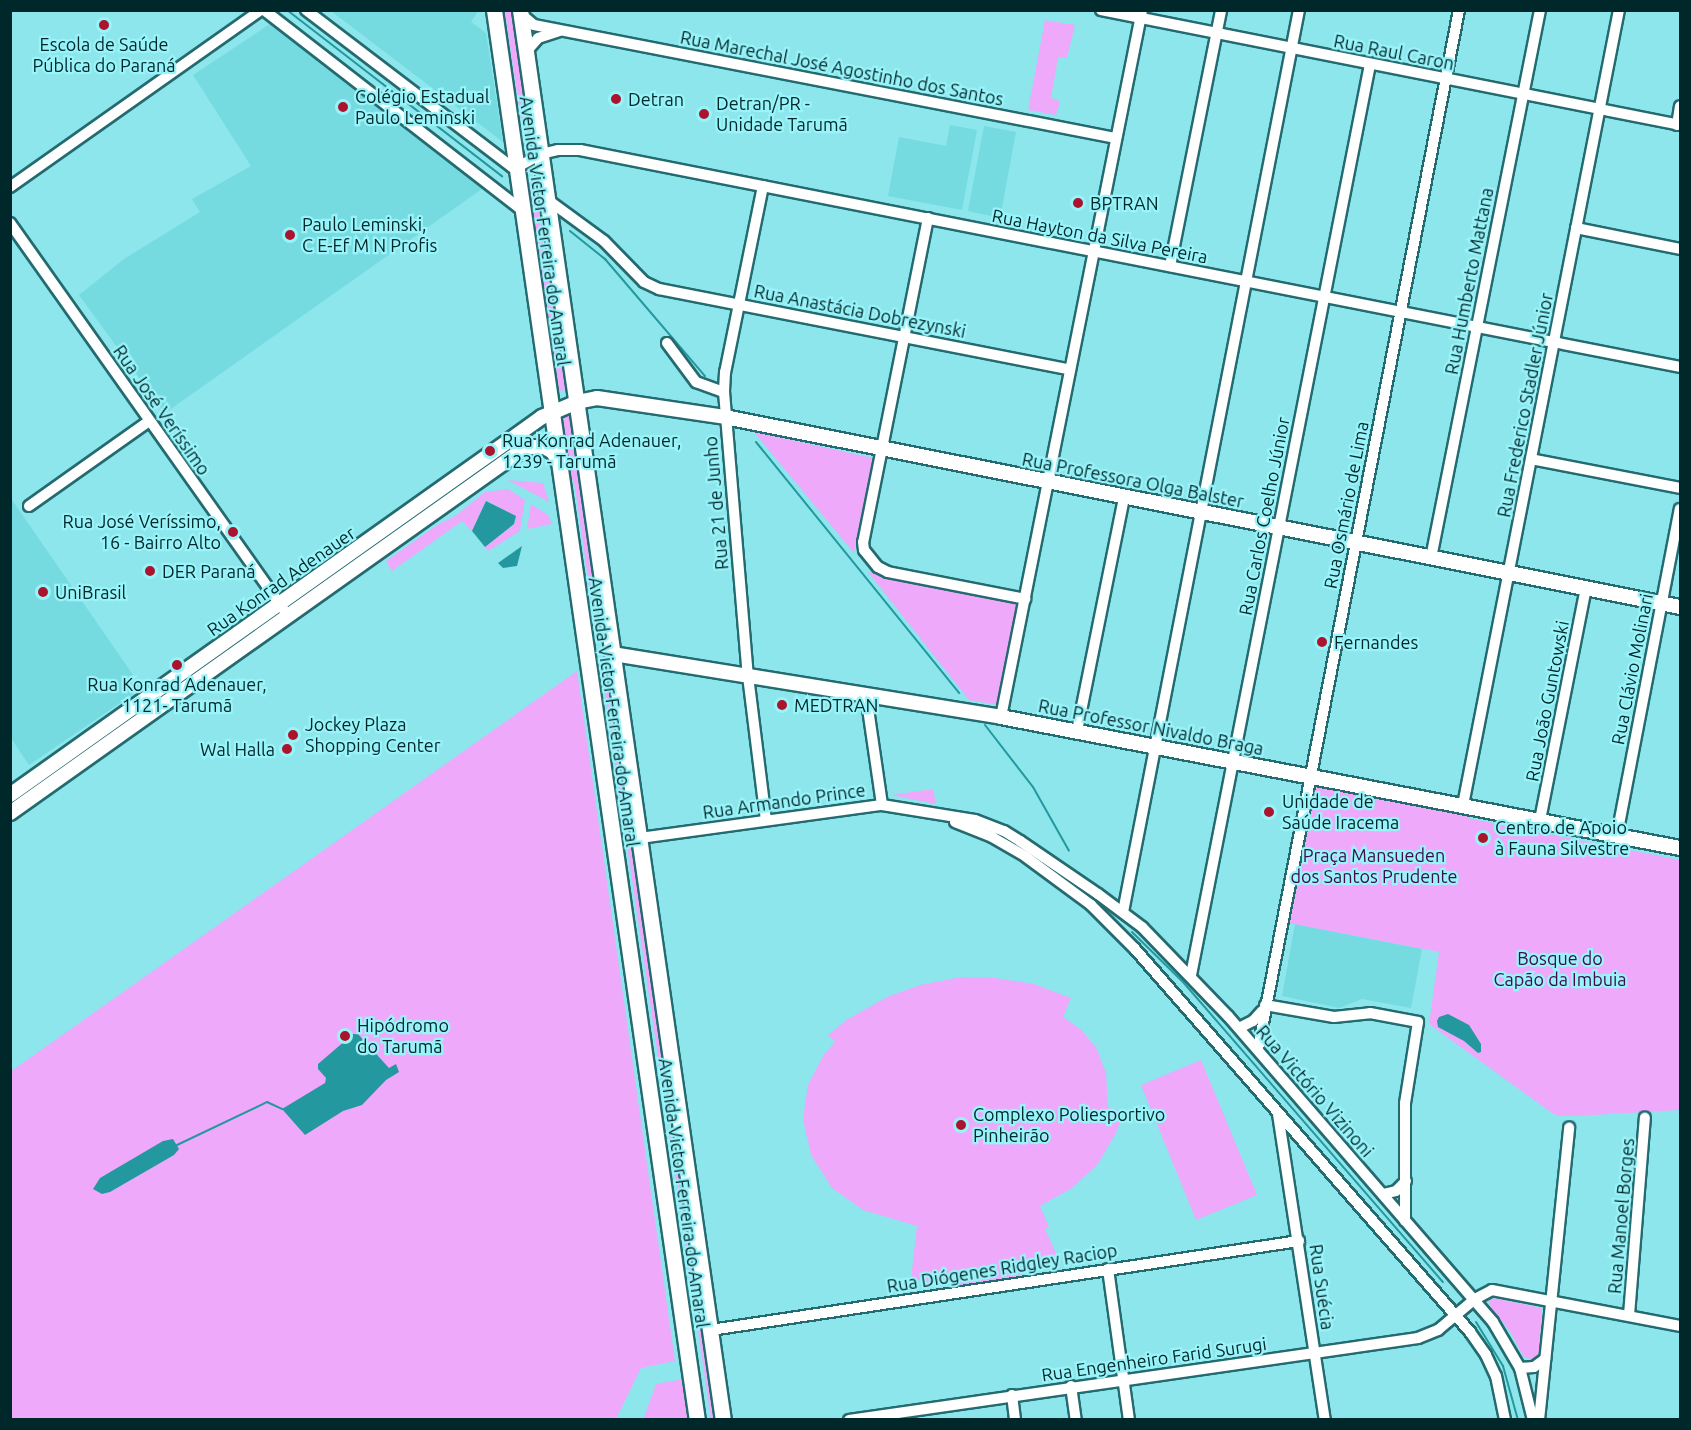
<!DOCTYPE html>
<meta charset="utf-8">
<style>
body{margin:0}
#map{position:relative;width:1691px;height:1430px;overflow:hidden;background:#8ce6ec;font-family:Ubuntu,sans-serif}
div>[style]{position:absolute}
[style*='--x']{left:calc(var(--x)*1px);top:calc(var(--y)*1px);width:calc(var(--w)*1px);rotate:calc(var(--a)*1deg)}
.built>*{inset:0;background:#75dbe1}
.green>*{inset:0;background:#eea9fb}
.water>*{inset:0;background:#24989f}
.stream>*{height:2px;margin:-1px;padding:0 1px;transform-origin:1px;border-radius:1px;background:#24989f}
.roads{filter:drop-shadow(2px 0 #246b70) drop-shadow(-2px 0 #246b70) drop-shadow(0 2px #246b70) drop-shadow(0 -2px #246b70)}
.minor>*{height:10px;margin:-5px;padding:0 5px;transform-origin:5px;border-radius:5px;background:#fff}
.major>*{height:14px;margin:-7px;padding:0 7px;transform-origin:7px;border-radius:7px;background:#fff}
.highway>*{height:15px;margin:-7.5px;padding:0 7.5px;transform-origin:7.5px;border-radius:7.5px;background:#fff}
.dots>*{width:16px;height:16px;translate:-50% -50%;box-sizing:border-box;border:3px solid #99f4fa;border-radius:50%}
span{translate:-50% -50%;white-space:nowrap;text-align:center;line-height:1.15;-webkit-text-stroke:4.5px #99f4fa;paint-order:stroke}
.poi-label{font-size:18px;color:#00272a}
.left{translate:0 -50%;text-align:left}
.right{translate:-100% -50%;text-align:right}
.street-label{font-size:18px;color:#00272a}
.park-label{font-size:18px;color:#410b4a}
.frame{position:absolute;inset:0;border:12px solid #00272a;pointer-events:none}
</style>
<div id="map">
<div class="built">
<div style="clip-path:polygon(331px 11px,478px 11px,471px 22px,486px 33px,503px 142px)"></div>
<div style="clip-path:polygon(276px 20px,489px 184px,165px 413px,79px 295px,124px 259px,200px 212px,192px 199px,251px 166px,193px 75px)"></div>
<div style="clip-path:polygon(950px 125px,977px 130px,962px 210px,888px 196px,899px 137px,946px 146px)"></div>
<div style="clip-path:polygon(984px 126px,1016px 132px,1000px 218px,968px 211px)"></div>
<div style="clip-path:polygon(10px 497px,142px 688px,29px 765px,11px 738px)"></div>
<div style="clip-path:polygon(1295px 924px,1422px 949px,1411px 1008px,1362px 999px,1339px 1008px,1282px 996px)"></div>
</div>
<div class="green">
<div style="clip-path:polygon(505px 11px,514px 11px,531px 133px,523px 134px)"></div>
<div style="clip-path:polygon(1045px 20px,1075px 25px,1067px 58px,1058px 58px,1051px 98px,1060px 101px,1056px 115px,1028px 110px)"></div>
<div style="clip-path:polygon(539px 181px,569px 389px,559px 391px,529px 182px)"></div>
<div style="clip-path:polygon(573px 415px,607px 644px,597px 641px,575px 487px,564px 453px,560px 417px)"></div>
<div style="clip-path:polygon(531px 432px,533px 436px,298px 600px,297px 598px)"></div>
<div style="clip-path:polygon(754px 432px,873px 458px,854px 553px)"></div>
<div style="clip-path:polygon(508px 480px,543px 483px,549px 502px)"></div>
<div style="clip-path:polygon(508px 489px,525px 500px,520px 531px,488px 551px,485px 547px,514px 524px,516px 517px,486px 500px,472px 531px,462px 521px,392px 571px,386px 561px,437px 525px,455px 516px,485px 492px)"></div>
<div style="clip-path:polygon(531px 504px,548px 515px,552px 524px,527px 529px)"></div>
<div style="clip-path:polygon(868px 572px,1018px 603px,999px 705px,969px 700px)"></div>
<div style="clip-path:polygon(577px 671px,675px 1361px,641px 1368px,616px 1419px,11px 1419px,10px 1072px)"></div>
<div style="clip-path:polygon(613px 686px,671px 1084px,662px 1085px,604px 687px)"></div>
<div style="clip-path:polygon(1318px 784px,1467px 812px,1467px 818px,1680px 860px,1680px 1110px,1574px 1116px,1559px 1116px,1552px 1113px,1429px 1024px,1439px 952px,1289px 923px,1315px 796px,1311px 792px)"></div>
<div style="clip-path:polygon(933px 789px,936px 804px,891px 795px)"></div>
<div style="clip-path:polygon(961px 977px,995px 978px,1034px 984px,1071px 998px,1063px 1017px,1080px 1029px,1096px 1047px,1106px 1073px,1108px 1108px,1123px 1111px,1117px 1131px,1098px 1164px,1072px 1188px,1040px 1206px,1049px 1227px,1045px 1229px,1058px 1258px,1010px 1279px,962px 1285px,930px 1283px,911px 1278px,917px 1226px,863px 1210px,832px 1188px,811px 1155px,803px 1119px,808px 1085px,823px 1056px,835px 1042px,828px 1035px,848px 1019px,887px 997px,920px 985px)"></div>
<div style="clip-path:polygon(1201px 1060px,1257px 1195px,1196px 1220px,1141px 1085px)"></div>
<div style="clip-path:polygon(676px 1130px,719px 1419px,711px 1419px,669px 1131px)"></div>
<div style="clip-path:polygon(1494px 1298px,1542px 1308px,1539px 1352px,1534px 1358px,1530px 1359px,1523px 1356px,1511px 1333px,1490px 1306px,1489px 1301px)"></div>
<div style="clip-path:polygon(684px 1379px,688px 1419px,643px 1420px,656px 1384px)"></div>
</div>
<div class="water">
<div style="clip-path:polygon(486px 501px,516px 516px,514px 524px,485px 547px,472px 531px)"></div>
<div style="clip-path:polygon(522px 546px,517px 566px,503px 568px,498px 563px)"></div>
<div style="clip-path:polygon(1448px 1014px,1469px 1025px,1481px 1044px,1481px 1052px,1478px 1053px,1464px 1041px,1438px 1027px,1437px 1021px,1439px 1017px)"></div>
<div style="clip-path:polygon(353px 1034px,358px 1034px,389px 1068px,396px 1064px,399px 1072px,386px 1080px,362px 1105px,343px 1111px,305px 1135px,282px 1109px,325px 1083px,326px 1078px,318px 1069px,318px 1064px)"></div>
<div style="clip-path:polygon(173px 1139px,179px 1149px,174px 1155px,110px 1192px,102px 1194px,93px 1189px,100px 1178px,163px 1141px)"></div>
</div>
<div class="stream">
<div style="--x:287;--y:10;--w:272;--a:37.7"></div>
<div style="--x:570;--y:231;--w:45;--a:38.7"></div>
<div style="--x:605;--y:259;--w:154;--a:49.5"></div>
<div style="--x:756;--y:442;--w:323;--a:51"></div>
<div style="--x:985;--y:725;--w:78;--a:52.3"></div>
<div style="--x:1033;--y:787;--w:73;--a:60.6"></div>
<div style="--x:1132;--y:932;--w:71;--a:44.4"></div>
<div style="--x:1183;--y:982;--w:397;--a:49.1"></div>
<div style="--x:177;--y:1145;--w:100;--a:-25.5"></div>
<div style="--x:267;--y:1102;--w:17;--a:25"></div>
<div style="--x:1476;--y:1322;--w:52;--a:58.5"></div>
<div style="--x:1503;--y:1366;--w:56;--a:74.5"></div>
</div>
<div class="roads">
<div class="minor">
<div style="--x:264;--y:10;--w:326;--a:37.8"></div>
<div style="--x:306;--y:10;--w:259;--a:37.3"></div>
<div style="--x:512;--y:167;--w:4;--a:14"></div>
<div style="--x:516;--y:168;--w:29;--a:-29"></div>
<div style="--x:541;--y:154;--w:17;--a:-13"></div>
<div style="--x:558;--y:150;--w:22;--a:0"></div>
<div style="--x:580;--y:150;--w:1121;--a:11.16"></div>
<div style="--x:1101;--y:10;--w:590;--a:11.23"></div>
<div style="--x:520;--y:13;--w:18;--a:41"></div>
<div style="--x:534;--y:25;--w:593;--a:10.99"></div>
<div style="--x:526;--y:52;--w:18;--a:-49"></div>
<div style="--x:538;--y:38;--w:22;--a:-18"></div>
<div style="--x:1677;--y:125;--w:19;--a:-81"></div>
<div style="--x:763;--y:186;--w:190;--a:101.5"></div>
<div style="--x:725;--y:372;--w:20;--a:93"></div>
<div style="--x:724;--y:392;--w:285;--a:85.2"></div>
<div style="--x:748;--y:676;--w:145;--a:82.9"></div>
<div style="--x:10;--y:187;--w:307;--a:-35.2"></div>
<div style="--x:548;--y:200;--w:69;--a:36.2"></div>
<div style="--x:604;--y:241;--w:57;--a:45.7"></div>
<div style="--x:644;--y:282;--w:17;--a:25"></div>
<div style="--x:659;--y:289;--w:419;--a:11.1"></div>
<div style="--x:928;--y:218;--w:330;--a:101.3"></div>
<div style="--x:863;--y:542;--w:8;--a:83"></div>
<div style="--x:864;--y:550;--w:22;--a:51"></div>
<div style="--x:878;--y:567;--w:11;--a:27"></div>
<div style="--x:888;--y:572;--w:140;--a:11.1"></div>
<div style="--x:10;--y:223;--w:481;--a:54.7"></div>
<div style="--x:1576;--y:228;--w:106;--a:11.4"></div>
<div style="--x:1170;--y:266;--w:261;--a:-78.7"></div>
<div style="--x:667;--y:343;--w:49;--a:53.4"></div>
<div style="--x:696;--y:382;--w:30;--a:20"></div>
<div style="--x:1531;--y:459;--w:152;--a:11"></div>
<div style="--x:29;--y:506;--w:147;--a:-35.3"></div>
<div style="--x:1431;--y:558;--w:559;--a:-78.75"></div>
<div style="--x:866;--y:695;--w:111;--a:81.7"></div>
<div style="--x:1001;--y:717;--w:721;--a:-78.72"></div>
<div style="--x:1077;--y:731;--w:239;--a:-78.6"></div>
<div style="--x:1463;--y:805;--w:810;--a:-78.9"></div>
<div style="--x:1540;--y:820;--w:237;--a:-78.8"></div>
<div style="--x:955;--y:822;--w:40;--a:22"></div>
<div style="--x:992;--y:837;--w:39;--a:30"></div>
<div style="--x:1026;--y:857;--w:81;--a:36.4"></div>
<div style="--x:1091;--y:905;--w:62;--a:45"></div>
<div style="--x:1135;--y:949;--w:509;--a:48.82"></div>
<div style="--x:1470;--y:1332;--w:28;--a:55"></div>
<div style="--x:1486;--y:1355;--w:23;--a:65"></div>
<div style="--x:1496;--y:1376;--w:45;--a:78.4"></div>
<div style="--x:1617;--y:835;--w:332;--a:-79.1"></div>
<div style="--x:640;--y:838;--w:244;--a:-7.8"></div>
<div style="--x:882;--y:805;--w:94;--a:9.2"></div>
<div style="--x:975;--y:820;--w:31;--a:21"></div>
<div style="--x:1004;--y:831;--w:19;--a:32"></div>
<div style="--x:1020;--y:841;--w:94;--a:34.2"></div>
<div style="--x:1098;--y:894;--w:55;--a:36.9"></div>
<div style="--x:1142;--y:927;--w:124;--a:46"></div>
<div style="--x:1228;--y:1016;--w:405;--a:49.1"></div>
<div style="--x:1493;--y:1322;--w:53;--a:59.6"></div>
<div style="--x:1520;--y:1368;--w:54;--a:76"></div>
<div style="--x:1123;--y:912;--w:919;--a:-78.96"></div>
<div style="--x:1191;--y:975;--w:928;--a:-78.88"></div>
<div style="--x:1265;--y:1005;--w:70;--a:9.9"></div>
<div style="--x:1334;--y:1017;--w:36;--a:-6"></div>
<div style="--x:1370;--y:1013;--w:49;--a:10.6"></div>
<div style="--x:1418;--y:1022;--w:82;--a:99.1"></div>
<div style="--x:1405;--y:1103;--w:118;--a:90"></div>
<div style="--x:1239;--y:1028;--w:16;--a:-27"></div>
<div style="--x:1253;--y:1021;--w:13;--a:-48"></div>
<div style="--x:1258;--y:1049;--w:1058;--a:-79.05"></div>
<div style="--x:1278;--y:1114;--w:310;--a:81.3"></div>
<div style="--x:1383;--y:1194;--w:13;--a:-13"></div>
<div style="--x:1396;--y:1191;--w:14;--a:-45"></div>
<div style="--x:1108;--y:1269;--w:152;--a:82.1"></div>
<div style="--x:1629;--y:1315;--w:198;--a:-85.4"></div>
<div style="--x:711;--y:1330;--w:595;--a:-8.61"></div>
<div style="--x:1520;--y:1368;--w:14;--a:-4"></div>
<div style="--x:1534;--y:1367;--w:14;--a:-36"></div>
<div style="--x:1071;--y:1386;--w:34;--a:82"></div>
<div style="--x:1012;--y:1395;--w:25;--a:83"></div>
<div style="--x:849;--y:1420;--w:575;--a:-8.2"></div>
<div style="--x:1418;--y:1338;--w:22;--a:-22"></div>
<div style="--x:1438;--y:1330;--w:48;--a:-40"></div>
<div style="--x:1475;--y:1299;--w:19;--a:-28"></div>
<div style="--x:1492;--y:1290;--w:191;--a:10.8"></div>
<div style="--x:1539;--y:1420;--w:294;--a:-84.1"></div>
</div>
<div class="major">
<div style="--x:613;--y:654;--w:393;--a:9.2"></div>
<div style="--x:1001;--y:717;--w:692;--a:10.92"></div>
<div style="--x:10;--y:795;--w:653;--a:-35.39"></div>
<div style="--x:542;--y:417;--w:38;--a:-23"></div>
<div style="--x:577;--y:402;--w:20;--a:-11"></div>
<div style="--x:597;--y:398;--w:129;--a:8.4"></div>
<div style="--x:725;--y:417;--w:974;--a:11.25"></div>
<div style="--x:10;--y:813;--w:624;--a:-35.35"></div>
<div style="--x:519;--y:452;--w:12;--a:-24"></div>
<div style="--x:530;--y:447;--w:14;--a:0"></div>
<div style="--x:544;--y:447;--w:10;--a:29"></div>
<div style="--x:553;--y:452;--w:10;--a:61"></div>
</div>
<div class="highway">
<div style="--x:494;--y:10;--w:1425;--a:81.81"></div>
<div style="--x:520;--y:10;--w:1425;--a:81.81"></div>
</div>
</div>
<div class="dots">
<div style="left:104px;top:25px;background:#aa142c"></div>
<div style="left:616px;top:99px;background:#aa142c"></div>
<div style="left:343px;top:107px;background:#aa142c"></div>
<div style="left:704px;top:114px;background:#aa142c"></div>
<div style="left:1078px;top:203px;background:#aa142c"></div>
<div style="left:290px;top:235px;background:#aa142c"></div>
<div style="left:490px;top:451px;background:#aa142c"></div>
<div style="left:233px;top:532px;background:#aa142c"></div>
<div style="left:150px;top:571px;background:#aa142c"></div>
<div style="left:43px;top:592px;background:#aa142c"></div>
<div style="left:1322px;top:642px;background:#aa142c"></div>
<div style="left:177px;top:665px;background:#aa142c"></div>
<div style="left:782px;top:705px;background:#aa142c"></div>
<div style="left:293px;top:735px;background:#aa142c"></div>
<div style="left:287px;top:749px;background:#aa142c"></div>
<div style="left:1269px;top:812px;background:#aa142c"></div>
<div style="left:1483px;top:838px;background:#aa142c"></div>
<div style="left:345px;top:1036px;background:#aa142c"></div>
<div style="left:961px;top:1125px;background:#aa142c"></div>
</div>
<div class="poi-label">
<span style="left:104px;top:55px">Escola de Saúde<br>Pública do Paraná</span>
<span class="left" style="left:355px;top:107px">Colégio Estadual<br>Paulo Leminski</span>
<span class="left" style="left:628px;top:99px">Detran</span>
<span class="left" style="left:716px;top:114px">Detran/PR -<br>Unidade Tarumã</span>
<span class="left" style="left:1090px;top:203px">BPTRAN</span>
<span class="left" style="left:302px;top:235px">Paulo Leminski,<br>C E-Ef M N Profis</span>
<span class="left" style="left:502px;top:451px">Rua Konrad Adenauer,<br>1239 - Tarumã</span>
<span class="right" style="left:221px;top:532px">Rua José Veríssimo,<br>16 - Bairro Alto</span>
<span class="left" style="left:162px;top:571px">DER Paraná</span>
<span class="left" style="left:55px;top:592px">UniBrasil</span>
<span class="left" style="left:1334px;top:642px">Fernandes</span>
<span style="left:177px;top:695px">Rua Konrad Adenauer,<br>1121- Tarumã</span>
<span class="left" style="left:794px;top:705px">MEDTRAN</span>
<span class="left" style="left:305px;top:735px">Jockey Plaza<br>Shopping Center</span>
<span class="right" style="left:275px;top:749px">Wal Halla</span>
<span class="left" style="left:1282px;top:812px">Unidade de<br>Saúde Iracema</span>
<span class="left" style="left:1495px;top:838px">Centro de Apoio<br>à Fauna Silvestre</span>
<span class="left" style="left:357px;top:1036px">Hipódromo<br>do Tarumã</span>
<span class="left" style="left:973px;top:1125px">Complexo Poliesportivo<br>Pinheirão</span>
</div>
<div class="street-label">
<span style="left:1394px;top:52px;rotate:11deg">Rua Raul Caron</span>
<span style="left:842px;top:68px;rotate:11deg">Rua Marechal José Agostinho dos Santos</span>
<span style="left:545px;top:231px;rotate:82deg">Avenida Victor Ferreira do Amaral</span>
<span style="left:1100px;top:236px;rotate:11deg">Rua Hayton da Silva Pereira</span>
<span style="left:1469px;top:281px;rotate:-79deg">Rua Humberto Mattana</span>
<span style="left:860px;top:311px;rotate:11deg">Rua Anastácia Dobrezynski</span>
<span style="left:1525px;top:405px;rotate:-79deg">Rua Frederico Stadler Júnior</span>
<span style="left:162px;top:410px;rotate:55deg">Rua José Veríssimo</span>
<span style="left:1133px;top:480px;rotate:11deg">Rua Professora Olga Balster</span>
<span style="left:716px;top:503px;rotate:-95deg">Rua 21 de Junho</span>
<span style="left:1346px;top:505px;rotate:-79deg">Rua Osmário de Lima</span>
<span style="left:1264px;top:516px;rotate:-79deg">Rua Carlos Coelho Júnior</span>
<span style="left:281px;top:581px;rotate:-35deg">Rua Konrad Adenauer</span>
<span style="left:1632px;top:669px;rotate:-79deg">Rua Clávio Molinari</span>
<span style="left:1547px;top:701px;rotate:-79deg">Rua João Guntowski</span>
<span style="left:614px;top:712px;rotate:82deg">Avenida Victor Ferreira do Amaral</span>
<span style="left:1151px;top:727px;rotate:11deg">Rua Professor Nivaldo Braga</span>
<span style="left:784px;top:801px;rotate:-8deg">Rua Armando Prince</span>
<span style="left:1315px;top:1091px;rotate:49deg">Rua Victório Vizinoni</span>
<span style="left:684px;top:1193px;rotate:82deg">Avenida Victor Ferreira do Amaral</span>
<span style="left:1621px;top:1216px;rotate:-85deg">Rua Manoel Borges</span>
<span style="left:1002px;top:1268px;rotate:-9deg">Rua Diógenes Ridgley Raciop</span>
<span style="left:1322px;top:1287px;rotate:82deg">Rua Suécia</span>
<span style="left:1154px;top:1359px;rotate:-8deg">Rua Engenheiro Farid Surugi</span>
</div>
<div class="park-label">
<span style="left:1374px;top:866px">Praça Mansueden<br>dos Santos Prudente</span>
<span style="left:1560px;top:969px">Bosque do<br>Capão da Imbuia</span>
</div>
<div class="frame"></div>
</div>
